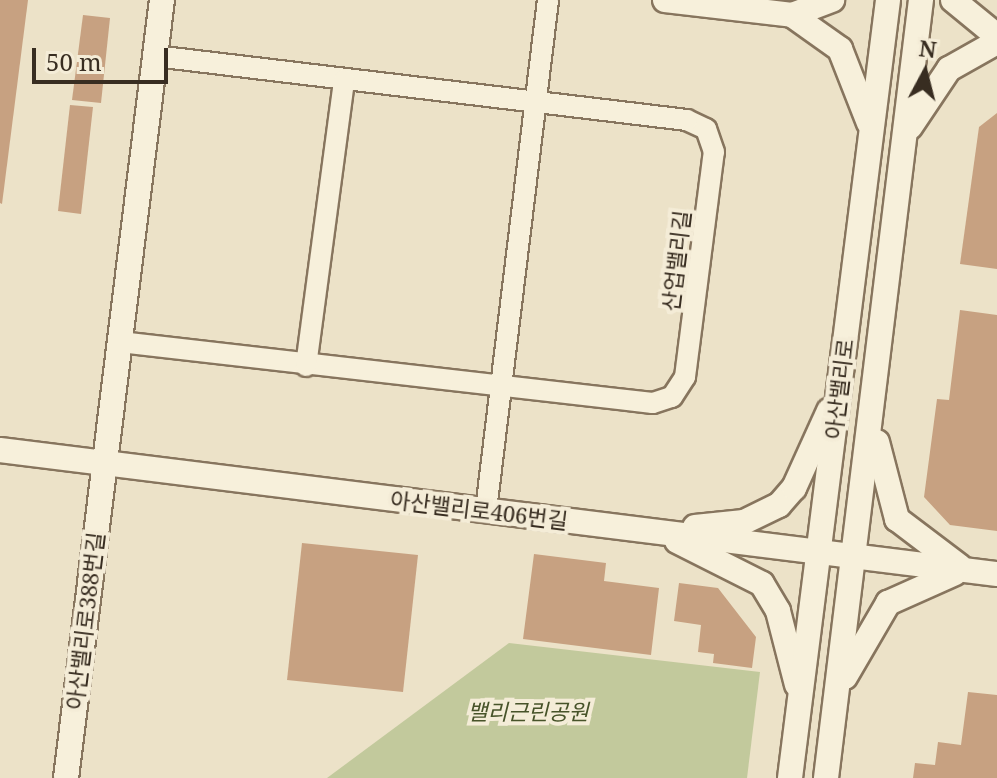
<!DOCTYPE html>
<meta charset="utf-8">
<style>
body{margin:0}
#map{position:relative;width:997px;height:778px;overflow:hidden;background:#ece2c8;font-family:"Noto Serif","Noto Sans KR",serif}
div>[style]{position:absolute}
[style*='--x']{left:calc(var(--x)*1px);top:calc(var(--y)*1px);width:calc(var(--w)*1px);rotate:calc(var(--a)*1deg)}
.green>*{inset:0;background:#c2c99c}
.building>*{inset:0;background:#c7a181}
.roads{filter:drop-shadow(2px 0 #87755e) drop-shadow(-2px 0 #87755e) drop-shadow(0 2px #87755e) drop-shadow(0 -2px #87755e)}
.minor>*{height:20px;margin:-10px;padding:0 10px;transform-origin:10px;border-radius:10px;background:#f7f0db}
.tertiary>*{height:24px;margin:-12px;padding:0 12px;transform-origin:12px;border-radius:12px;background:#f7f0db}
span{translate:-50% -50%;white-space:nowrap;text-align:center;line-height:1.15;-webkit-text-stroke:8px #f4ecd7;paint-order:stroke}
.street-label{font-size:22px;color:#382d21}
.park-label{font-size:22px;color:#475329;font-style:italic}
.north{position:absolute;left:885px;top:32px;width:80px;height:80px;-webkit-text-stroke:6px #f4ecd7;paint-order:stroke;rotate:7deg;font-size:22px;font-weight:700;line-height:32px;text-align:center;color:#382d21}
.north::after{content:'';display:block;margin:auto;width:28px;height:36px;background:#382d21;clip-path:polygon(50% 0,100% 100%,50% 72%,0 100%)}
.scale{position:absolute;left:32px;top:48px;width:136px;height:36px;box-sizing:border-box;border:4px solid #382d21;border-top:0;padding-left:10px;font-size:24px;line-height:28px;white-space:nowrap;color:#382d21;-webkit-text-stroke:6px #f4ecd7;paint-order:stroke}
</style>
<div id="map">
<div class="green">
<div style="clip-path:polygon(509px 643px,760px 672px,747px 778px,327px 778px)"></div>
</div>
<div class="building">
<div style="clip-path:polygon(0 0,28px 0,2px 204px,0 203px)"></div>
<div style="clip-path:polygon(83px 15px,110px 18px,101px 103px,72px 100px)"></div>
<div style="clip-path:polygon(70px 105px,93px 107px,81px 214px,58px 211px)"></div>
<div style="clip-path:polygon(997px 113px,997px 269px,960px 264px,979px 127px)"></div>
<div style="clip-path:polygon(960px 310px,997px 315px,997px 531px,950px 525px,924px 497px,937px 399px,949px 400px)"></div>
<div style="clip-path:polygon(302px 543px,418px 555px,403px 692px,287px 680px)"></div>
<div style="clip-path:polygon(534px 554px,606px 563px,604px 581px,659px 588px,651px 655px,523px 639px)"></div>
<div style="clip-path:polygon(679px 583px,718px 588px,756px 637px,752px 668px,713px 663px,714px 654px,698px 652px,701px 625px,674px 621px)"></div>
<div style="clip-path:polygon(968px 692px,997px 695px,997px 778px,913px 778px,915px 763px,935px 765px,938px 742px,961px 745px)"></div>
</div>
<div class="roads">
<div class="minor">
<div style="--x:120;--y:342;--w:536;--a:6.53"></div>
<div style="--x:653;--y:403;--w:20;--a:-18"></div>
<div style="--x:672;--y:397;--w:24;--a:-57"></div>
<div style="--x:685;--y:377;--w:227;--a:-82.7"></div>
<div style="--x:714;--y:152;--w:24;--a:-109"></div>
<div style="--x:706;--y:129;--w:21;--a:-155"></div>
<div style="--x:687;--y:120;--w:536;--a:-173.14"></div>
<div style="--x:306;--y:366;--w:288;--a:-82.4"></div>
<div style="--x:486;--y:510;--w:514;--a:-83.07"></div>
</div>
<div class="tertiary">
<div style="--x:665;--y:0;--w:128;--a:6.7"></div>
<div style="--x:792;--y:15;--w:43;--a:-20.6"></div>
<div style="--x:953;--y:0;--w:57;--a:39.3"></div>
<div style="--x:792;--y:15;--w:59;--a:35.3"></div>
<div style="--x:840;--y:49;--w:79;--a:68.6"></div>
<div style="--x:910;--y:127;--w:70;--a:-56.1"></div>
<div style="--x:949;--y:69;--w:55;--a:-29.4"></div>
<div style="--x:877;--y:442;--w:80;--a:75.4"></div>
<div style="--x:897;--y:519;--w:78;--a:37.2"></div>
<div style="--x:0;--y:450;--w:1005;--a:7.09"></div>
<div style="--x:695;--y:527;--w:49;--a:-5.8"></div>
<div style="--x:744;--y:522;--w:39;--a:-26"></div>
<div style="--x:779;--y:505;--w:23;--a:-49"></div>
<div style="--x:794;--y:488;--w:85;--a:-65.6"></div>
<div style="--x:677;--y:541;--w:95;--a:26.8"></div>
<div style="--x:762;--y:584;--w:31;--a:59"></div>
<div style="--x:778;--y:611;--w:76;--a:75.6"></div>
<div style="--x:845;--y:677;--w:86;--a:-59.8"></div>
<div style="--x:888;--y:603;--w:73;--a:-24.1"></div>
<div style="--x:66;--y:778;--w:784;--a:-82.97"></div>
<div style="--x:790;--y:778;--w:784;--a:-82.82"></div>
<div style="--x:826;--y:778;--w:784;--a:-83.04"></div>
</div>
</div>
<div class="street-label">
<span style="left:676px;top:261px;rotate:-83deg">산업밸리길</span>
<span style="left:839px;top:389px;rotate:-83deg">아산밸리로</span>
<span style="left:479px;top:510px;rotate:7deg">아산밸리로406번길</span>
<span style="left:85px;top:621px;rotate:-83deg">아산밸리로388번길</span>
</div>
<div class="park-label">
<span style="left:528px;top:712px">밸리근린공원</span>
</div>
<div class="north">N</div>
<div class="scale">50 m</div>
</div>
